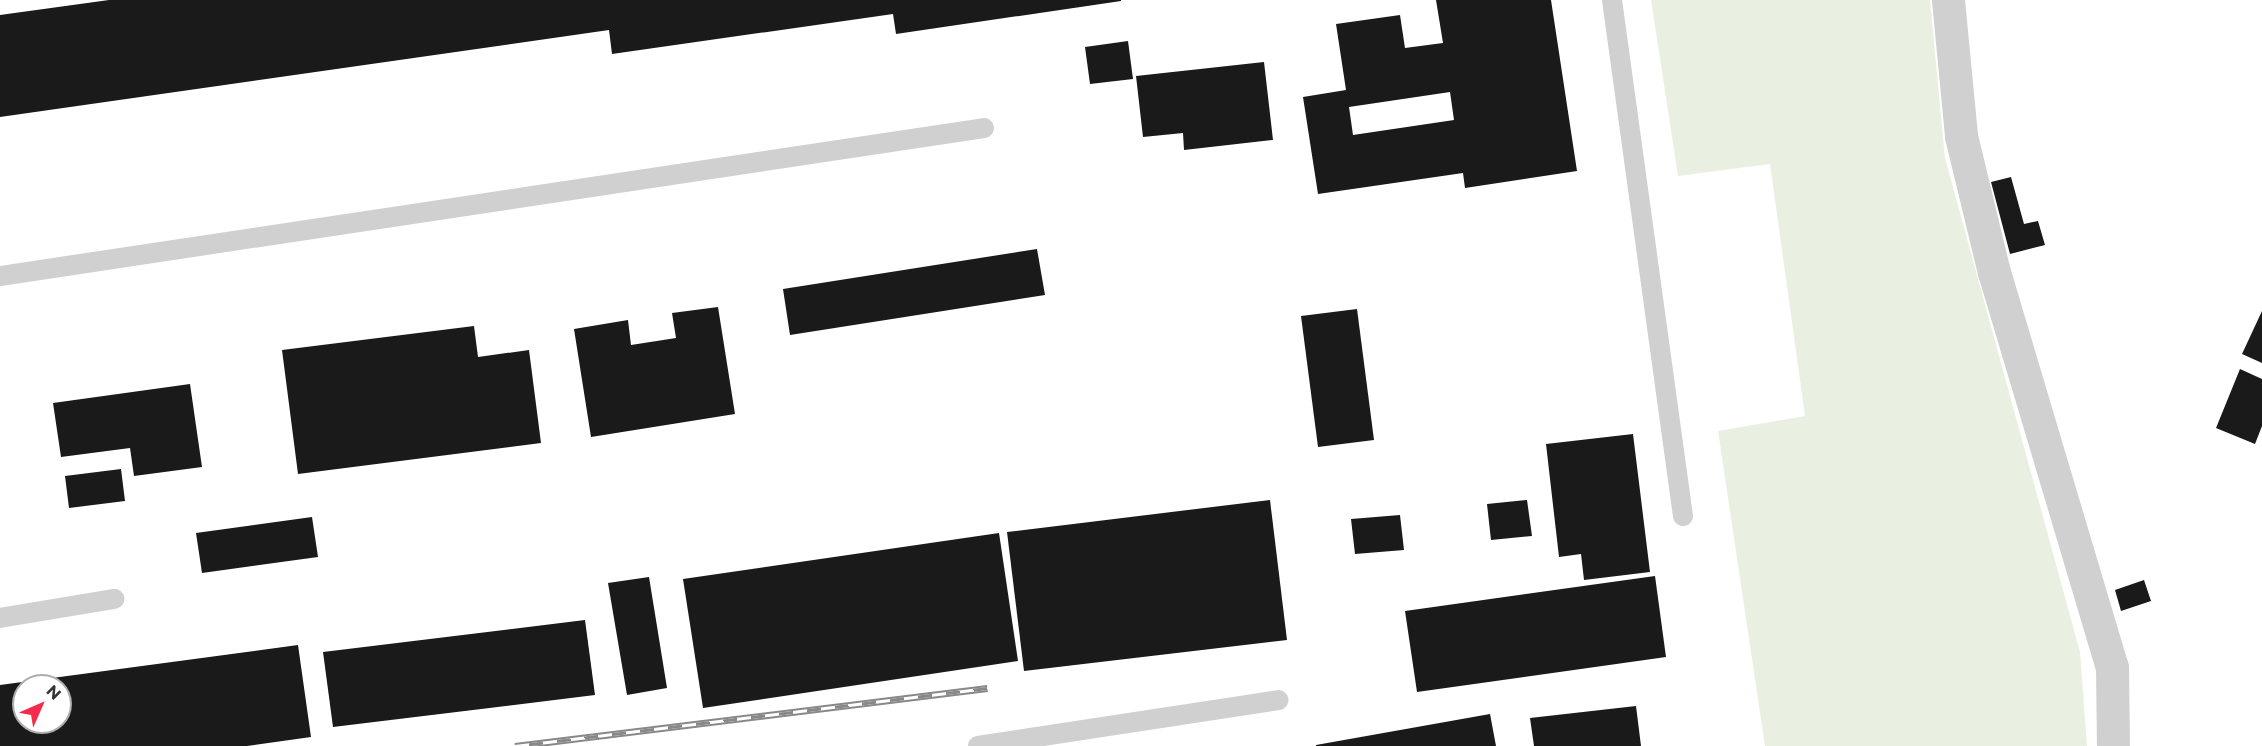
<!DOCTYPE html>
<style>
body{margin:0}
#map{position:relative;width:2262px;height:746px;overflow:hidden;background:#fff;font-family:Montserrat,sans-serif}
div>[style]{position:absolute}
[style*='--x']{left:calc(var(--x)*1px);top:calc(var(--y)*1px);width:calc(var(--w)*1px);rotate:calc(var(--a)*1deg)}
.green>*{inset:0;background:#eaf0e1}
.building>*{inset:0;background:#1a1a1a}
.lane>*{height:20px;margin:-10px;padding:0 10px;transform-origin:10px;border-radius:10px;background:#d0d0d0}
.street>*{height:33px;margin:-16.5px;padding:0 16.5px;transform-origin:16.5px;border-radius:16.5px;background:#d0d0d0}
.rail>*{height:7px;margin-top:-3.5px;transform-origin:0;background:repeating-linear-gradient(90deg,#fff 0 14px,#888 0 28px);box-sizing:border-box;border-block:2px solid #888}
span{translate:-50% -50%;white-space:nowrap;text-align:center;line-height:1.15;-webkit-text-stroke:6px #fff;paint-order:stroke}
.north{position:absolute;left:12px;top:674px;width:60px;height:60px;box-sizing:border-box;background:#fff;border:2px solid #adadad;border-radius:50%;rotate:45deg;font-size:16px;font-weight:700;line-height:24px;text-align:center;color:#333}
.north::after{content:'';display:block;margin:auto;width:21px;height:27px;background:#f42b4d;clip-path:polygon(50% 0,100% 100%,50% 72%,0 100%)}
</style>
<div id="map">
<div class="green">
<div style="clip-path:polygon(1651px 0,1930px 0,1945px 158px,2080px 652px,2087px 746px,1765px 746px,1718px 431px,1805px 416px,1770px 164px,1678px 176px)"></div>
</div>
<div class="building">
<div style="clip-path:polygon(109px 0,1121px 0,1121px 1px,896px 34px,893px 14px,612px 54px,609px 30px,0 117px,0 15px)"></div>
<div style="clip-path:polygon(evenodd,1436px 0,1551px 0,1577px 171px,1465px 188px,1463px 173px,1318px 194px,1303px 97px,1346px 90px,1336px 24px,1400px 15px,1405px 48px,1443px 43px,1436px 0,1450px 92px,1454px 120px,1353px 135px,1349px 107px,1450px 92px)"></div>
<div style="clip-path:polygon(1128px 41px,1133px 79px,1090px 84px,1085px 47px)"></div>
<div style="clip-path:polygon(1264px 62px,1273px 140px,1184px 150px,1183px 133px,1143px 137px,1136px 76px)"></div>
<div style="clip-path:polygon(2011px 177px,2024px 224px,2038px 221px,2045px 245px,2010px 254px,1991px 182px)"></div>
<div style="clip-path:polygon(1037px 249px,1045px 295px,790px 335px,783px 289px)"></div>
<div style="clip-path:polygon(718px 307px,735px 414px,591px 437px,574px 329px,628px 320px,631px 345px,676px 338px,672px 313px)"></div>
<div style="clip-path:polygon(1357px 309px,1374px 440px,1318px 447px,1301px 316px)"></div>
<div style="clip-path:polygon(2262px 311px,2262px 363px,2242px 354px)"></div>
<div style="clip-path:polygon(474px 326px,478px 357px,529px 350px,541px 443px,298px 474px,282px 350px)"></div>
<div style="clip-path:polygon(2240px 369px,2262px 379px,2262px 426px,2255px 444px,2216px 428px)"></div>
<div style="clip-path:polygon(190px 384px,202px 467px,134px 476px,130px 448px,61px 457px,53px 403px)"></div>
<div style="clip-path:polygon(1633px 434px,1650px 572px,1584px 580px,1581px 554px,1559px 557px,1546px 444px)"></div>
<div style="clip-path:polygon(121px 469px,125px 501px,69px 508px,65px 476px)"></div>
<div style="clip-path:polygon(1270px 500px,1287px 640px,1024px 671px,1007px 532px)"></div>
<div style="clip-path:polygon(1527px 500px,1532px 536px,1491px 540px,1487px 504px)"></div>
<div style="clip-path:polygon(1400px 515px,1404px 550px,1355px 554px,1351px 519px)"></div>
<div style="clip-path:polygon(312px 517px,318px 557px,202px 573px,196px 533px)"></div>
<div style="clip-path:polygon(999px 533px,1018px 661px,703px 708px,683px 579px)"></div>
<div style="clip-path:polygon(1655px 576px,1666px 657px,1417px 692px,1405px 611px)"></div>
<div style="clip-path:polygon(649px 577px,667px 688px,627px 695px,608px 583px)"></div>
<div style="clip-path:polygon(2144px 580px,2151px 601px,2121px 611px,2115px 590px)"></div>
<div style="clip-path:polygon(585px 620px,595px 695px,333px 727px,323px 652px)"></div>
<div style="clip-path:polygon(evenodd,298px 645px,311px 737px,247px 746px,0 746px,0 685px,298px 645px,24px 686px,60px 686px,60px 722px,24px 722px,24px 686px)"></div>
<div style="clip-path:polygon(1636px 706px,1641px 746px,1534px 746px,1530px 718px)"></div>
<div style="clip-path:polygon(1490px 714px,1496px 746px,1316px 746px,1316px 745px)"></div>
</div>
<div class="lane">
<div style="--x:1612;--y:0;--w:521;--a:82.17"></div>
<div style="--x:0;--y:276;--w:995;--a:-8.55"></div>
<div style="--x:0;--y:618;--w:116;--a:-9.5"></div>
<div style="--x:978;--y:746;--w:304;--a:-8.7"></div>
</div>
<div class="street">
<div style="--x:1948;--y:0;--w:137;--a:84.5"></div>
<div style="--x:1961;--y:136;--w:140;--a:76.4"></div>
<div style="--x:1994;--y:272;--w:412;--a:73.4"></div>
<div style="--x:2112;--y:667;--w:79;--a:89.3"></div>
</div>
<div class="rail">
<div style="--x:515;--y:746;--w:476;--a:-7"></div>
</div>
<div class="north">N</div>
</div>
